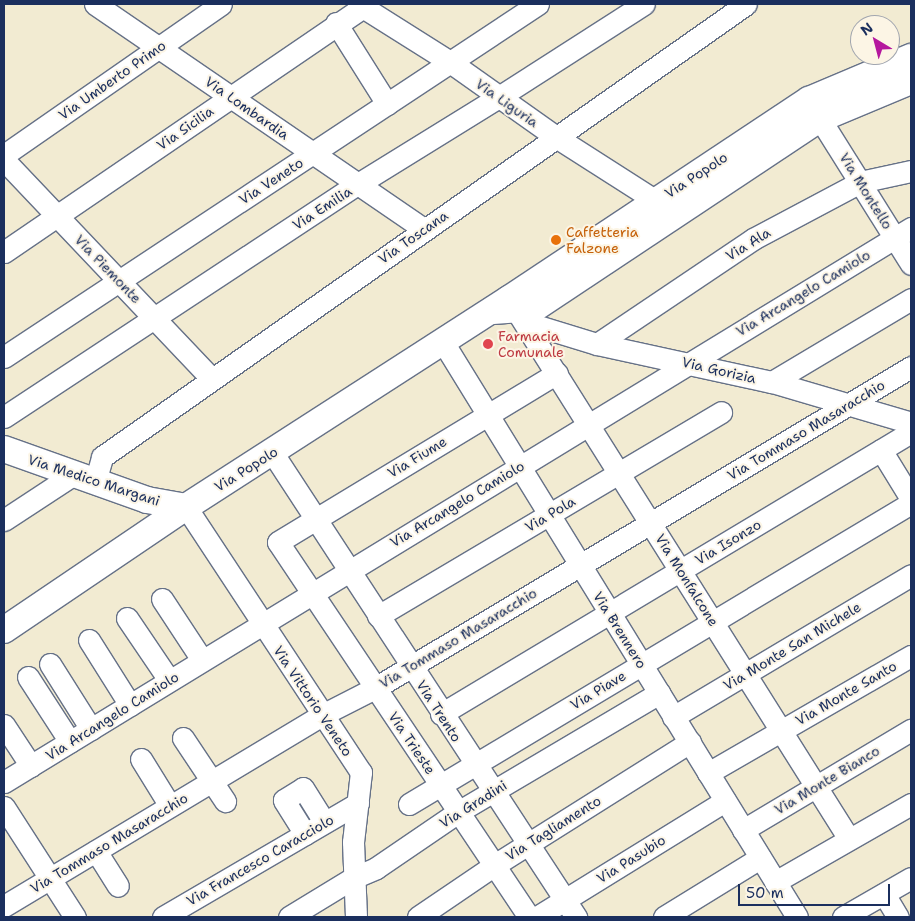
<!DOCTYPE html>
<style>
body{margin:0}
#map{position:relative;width:915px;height:921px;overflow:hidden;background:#f2ebd2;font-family:"Shantell Sans",sans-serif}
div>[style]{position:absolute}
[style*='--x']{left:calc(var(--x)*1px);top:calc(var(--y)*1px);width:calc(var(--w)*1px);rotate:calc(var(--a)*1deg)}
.roads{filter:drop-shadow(1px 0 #667187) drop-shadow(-1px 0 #667187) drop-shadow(0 1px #667187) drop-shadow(0 -1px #667187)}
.minor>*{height:21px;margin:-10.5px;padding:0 10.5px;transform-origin:10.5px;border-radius:10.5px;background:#fff}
.tertiary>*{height:26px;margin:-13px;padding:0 13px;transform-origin:13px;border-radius:13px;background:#fff}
.dots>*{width:14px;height:14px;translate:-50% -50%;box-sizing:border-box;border:2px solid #fcf5e5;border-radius:50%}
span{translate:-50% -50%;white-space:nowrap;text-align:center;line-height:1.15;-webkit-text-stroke:4px #fcf5e5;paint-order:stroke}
.street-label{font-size:14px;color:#1b2f5e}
.food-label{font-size:14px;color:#c56008}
.left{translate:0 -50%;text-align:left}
.health-label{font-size:14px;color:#be3a42}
.frame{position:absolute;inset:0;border:5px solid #1b2f5e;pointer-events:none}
.north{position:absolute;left:850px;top:15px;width:50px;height:50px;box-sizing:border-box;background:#fcf5e5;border:1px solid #a2a6af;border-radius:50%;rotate:323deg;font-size:14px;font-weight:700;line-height:20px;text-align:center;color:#1b2f5e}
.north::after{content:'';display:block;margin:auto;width:18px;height:22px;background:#b5179e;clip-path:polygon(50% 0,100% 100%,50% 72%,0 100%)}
.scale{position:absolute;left:738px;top:884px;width:152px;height:22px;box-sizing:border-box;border:2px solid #1b2f5e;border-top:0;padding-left:6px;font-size:15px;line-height:18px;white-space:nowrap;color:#1b2f5e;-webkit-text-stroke:4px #fcf5e5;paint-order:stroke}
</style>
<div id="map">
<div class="roads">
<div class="minor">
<div style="--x:95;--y:4;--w:399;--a:34.4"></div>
<div style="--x:358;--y:4;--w:109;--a:32.2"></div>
<div style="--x:450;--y:62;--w:130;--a:35.3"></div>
<div style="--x:556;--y:137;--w:119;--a:32.6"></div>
<div style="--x:336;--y:23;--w:96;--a:57.8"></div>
<div style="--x:820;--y:119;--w:171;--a:57.9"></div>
<div style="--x:4;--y:155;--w:264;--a:-34.8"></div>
<div style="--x:4;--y:160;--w:302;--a:46.5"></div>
<div style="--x:4;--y:252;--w:440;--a:-34.3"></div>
<div style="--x:509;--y:299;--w:638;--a:57.8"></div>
<div style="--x:525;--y:322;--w:75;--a:17"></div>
<div style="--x:597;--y:344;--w:179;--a:12.3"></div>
<div style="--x:772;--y:382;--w:145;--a:16.4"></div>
<div style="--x:443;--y:342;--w:675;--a:58.38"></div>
<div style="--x:597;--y:344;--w:188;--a:-33.9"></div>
<div style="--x:753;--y:239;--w:121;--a:-28"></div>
<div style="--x:860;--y:182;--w:52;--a:-12.2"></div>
<div style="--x:4;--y:357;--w:640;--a:-33.47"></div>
<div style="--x:772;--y:382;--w:162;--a:-30.8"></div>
<div style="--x:4;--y:417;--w:424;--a:-33.4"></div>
<div style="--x:358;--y:184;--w:166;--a:-31.7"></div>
<div style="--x:499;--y:97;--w:172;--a:-32.7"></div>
<div style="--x:881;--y:450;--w:57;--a:58.5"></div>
<div style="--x:272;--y:452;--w:556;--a:56.82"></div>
<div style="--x:95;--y:482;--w:26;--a:-74"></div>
<div style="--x:102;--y:457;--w:787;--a:-35.12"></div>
<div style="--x:186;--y:507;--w:318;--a:56.6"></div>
<div style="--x:361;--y:772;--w:70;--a:96.5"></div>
<div style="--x:353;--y:842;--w:75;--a:87.7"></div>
<div style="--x:4;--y:520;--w:84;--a:-33.3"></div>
<div style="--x:162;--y:599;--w:73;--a:56.7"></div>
<div style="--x:378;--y:616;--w:399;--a:-30.7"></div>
<div style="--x:127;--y:618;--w:75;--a:55.9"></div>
<div style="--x:89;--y:640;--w:77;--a:57.8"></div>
<div style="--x:50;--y:664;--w:77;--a:57.8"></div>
<div style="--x:28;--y:677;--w:77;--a:57.1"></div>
<div style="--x:441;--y:714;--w:548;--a:-30.96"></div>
<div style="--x:673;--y:717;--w:277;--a:-30.8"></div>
<div style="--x:4;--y:725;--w:49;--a:56.6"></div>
<div style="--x:183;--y:738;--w:76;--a:56.3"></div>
<div style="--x:141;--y:759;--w:55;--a:58.3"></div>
<div style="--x:708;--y:773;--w:234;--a:-30"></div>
<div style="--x:4;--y:782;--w:1063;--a:-31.42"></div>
<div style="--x:409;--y:804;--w:585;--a:-30.95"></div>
<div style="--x:4;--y:807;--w:131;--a:57.2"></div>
<div style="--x:743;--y:830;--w:196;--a:-30.8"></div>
<div style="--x:305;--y:834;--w:40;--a:-122"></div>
<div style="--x:284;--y:800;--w:22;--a:-32"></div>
<div style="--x:303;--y:788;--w:40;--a:58"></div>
<div style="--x:96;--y:851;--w:41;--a:57.8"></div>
<div style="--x:775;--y:882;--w:157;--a:-29.8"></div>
<div style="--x:884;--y:894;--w:27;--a:59"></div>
<div style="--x:4;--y:906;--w:371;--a:-31"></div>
<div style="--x:322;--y:715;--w:59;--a:-27"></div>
<div style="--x:375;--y:688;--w:625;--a:-30.92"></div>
<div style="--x:163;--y:917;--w:226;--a:-30.3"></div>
<div style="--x:289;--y:917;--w:75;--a:-31.4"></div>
<div style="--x:353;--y:878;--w:25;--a:-23"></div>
<div style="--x:376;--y:868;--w:99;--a:-34.3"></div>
<div style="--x:458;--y:812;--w:234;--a:-30.6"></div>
<div style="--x:418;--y:917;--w:91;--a:-34.2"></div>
<div style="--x:493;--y:866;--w:233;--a:-32.2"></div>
<div style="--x:529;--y:917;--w:451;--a:-123.8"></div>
<div style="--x:278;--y:542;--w:326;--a:-31.2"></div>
<div style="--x:537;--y:917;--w:221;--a:-31.7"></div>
<div style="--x:664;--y:917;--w:113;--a:-31.6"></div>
<div style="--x:843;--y:917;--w:78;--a:-29.8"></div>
</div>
<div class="tertiary">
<div style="--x:493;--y:311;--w:42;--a:-4.1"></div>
<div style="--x:535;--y:308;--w:342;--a:-33.6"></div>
<div style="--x:820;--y:119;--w:99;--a:-22.7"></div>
<div style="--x:4;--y:449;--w:152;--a:19.6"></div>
<div style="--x:147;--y:500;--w:40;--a:10"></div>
<div style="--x:4;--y:630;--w:220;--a:-34.1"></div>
<div style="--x:186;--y:507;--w:384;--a:-32.8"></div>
<div style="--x:509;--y:299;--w:360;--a:-33.6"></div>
<div style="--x:809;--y:100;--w:111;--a:-22.9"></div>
</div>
</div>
<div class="dots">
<div style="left:556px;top:240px;background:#e8710a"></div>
<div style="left:488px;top:344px;background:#e0444e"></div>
</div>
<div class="street-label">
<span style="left:112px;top:80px;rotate:-35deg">Via Umberto Primo</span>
<span style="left:507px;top:103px;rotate:35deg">Via Liguria</span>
<span style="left:247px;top:108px;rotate:35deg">Via Lombardia</span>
<span style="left:185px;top:128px;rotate:-35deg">Via Sicilia</span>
<span style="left:696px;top:175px;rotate:-33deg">Via Popolo</span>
<span style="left:271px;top:181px;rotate:-33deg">Via Veneto</span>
<span style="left:866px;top:191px;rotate:58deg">Via Montello</span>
<span style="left:322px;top:208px;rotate:-33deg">Via Emilia</span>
<span style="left:413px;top:237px;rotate:-35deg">Via Toscana</span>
<span style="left:748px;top:244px;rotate:-32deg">Via Ala</span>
<span style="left:108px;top:269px;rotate:46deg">Via Piemonte</span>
<span style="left:803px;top:293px;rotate:-31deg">Via Arcangelo Camiolo</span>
<span style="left:719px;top:370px;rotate:13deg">Via Gorizia</span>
<span style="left:806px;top:430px;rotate:-31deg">Via Tommaso Masaracchio</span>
<span style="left:417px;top:457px;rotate:-31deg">Via Fiume</span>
<span style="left:246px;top:469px;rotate:-32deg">Via Popolo</span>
<span style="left:94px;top:480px;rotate:18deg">Via Medico Margani</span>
<span style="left:457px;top:504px;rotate:-31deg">Via Arcangelo Camiolo</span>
<span style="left:550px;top:514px;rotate:-31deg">Via Pola</span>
<span style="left:728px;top:542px;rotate:-31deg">Via Isonzo</span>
<span style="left:687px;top:580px;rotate:58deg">Via Monfalcone</span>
<span style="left:620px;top:630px;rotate:58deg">Via Brennero</span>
<span style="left:458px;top:638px;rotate:-31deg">Via Tommaso Masaracchio</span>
<span style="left:792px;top:646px;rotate:-31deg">Via Monte San Michele</span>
<span style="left:598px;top:690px;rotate:-31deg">Via Piave</span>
<span style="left:846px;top:693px;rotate:-30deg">Via Monte Santo</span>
<span style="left:313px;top:701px;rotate:56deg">Via Vittorio Veneto</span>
<span style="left:439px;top:711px;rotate:57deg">Via Trento</span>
<span style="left:112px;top:716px;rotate:-32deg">Via Arcangelo Camiolo</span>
<span style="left:412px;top:743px;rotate:56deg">Via Trieste</span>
<span style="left:827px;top:780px;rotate:-31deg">Via Monte Bianco</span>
<span style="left:473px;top:804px;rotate:-32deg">Via Gradini</span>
<span style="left:553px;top:828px;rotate:-32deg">Via Tagliamento</span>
<span style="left:109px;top:843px;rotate:-31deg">Via Tommaso Masaracchio</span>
<span style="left:631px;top:859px;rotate:-32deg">Via Pasubio</span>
<span style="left:260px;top:860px;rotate:-30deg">Via Francesco Caracciolo</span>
</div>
<div class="food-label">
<span class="left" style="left:566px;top:240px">Caffetteria<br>Falzone</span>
</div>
<div class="health-label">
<span class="left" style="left:498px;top:344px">Farmacia<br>Comunale</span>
</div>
<div class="frame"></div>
<div class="north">N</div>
<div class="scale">50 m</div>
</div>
